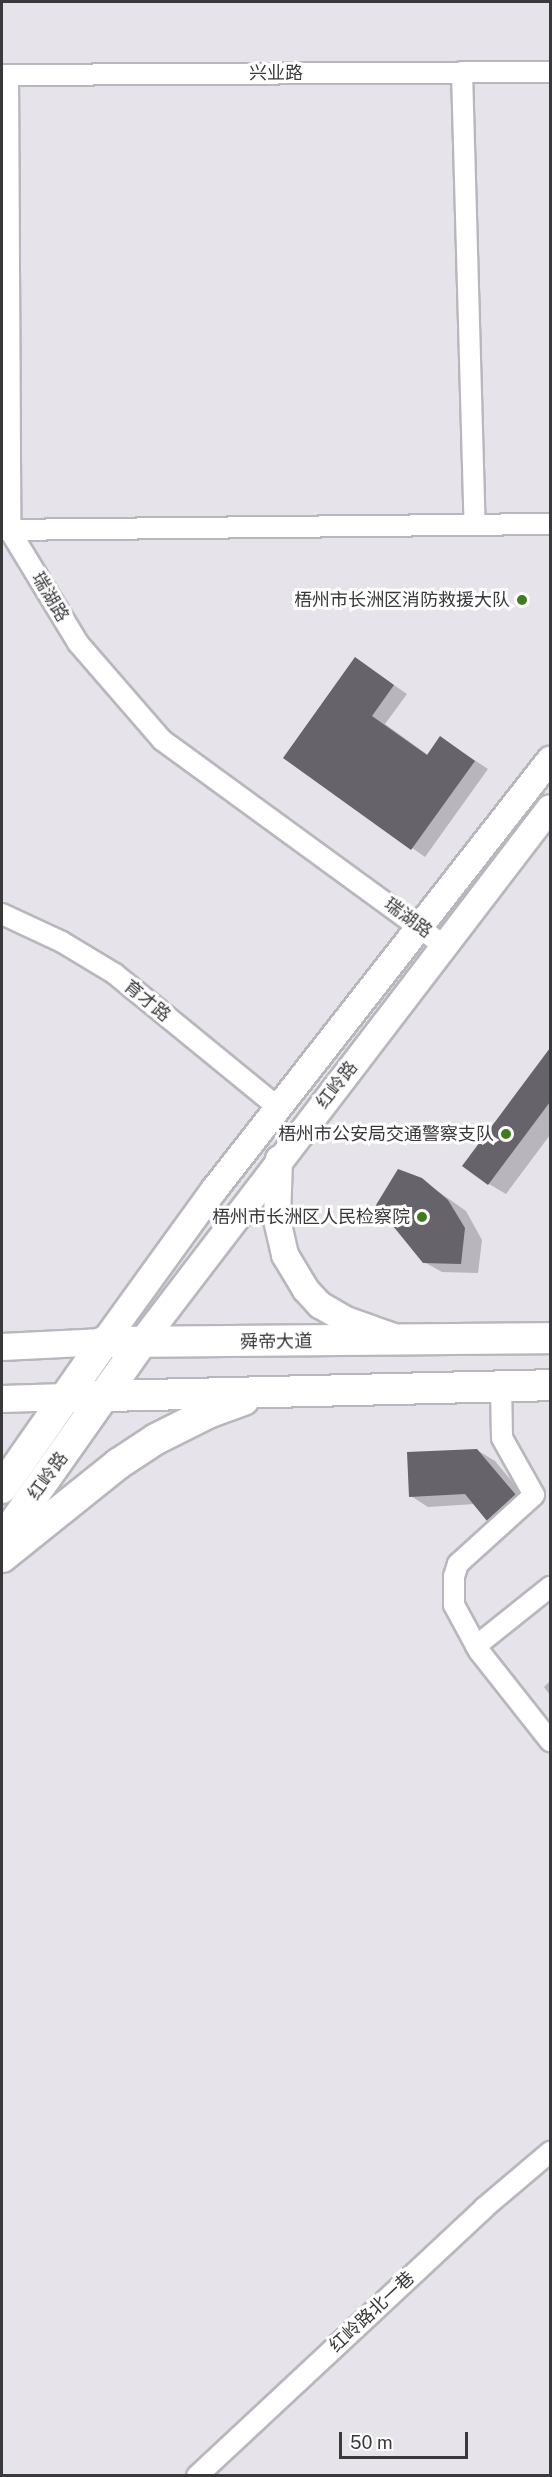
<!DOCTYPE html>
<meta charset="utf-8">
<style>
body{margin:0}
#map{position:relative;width:552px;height:2477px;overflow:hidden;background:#e6e3eb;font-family:"Public Sans","Noto Sans SC",sans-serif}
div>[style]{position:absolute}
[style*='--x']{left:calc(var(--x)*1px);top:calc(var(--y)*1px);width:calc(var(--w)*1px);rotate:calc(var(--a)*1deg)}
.shadow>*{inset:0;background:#0003}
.building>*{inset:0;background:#66636a}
.roads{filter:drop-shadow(2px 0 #b9b7be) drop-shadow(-2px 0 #b9b7be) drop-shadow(0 2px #b9b7be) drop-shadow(0 -2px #b9b7be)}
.minor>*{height:20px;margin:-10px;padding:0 10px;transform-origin:10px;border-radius:10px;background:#fff}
.major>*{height:26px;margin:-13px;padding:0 13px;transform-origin:13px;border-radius:13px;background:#fff}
.highway>*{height:30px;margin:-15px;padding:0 15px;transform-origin:15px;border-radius:15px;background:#fff}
.dots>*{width:16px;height:16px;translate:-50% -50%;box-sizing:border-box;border:3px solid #fff;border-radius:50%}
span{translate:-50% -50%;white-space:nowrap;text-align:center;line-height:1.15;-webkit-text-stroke:6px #fff;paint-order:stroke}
.street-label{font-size:18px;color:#39383b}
.poi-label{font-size:18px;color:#39383b}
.right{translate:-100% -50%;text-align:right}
.frame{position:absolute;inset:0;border:3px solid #39383b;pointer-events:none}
.scale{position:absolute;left:339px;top:2432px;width:129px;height:27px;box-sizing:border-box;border:3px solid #39383b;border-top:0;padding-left:8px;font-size:18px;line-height:21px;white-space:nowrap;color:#39383b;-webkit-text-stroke:4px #fff;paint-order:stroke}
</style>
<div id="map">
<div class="shadow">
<div style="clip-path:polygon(356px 659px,407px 694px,385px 724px,428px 755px,441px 738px,488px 769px,425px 857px,285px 758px)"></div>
<div style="clip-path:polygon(543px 1060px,550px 1064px,550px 1135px,506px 1194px,489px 1184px)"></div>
<div style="clip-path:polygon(422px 1180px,466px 1211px,482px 1240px,478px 1273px,442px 1272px,424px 1262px)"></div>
<div style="clip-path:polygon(477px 1450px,495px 1461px,532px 1506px,506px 1530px,488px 1520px,475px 1504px,428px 1507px,411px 1496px)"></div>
<div style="clip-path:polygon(550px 1681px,550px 1695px,544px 1687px)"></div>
</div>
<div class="building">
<div style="clip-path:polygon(355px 657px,394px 685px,372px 716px,427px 755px,440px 736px,475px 761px,411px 850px,283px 758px)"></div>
<div style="clip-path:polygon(550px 1048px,550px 1102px,488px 1185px,462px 1166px)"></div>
<div style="clip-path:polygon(398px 1169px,422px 1178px,448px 1200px,465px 1228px,461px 1264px,423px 1263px,376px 1205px)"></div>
<div style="clip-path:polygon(477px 1449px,516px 1495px,487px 1521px,465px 1494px,409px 1497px,407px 1452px)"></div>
</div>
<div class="roads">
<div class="minor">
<div style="--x:462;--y:72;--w:452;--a:88.4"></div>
<div style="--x:2;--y:75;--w:548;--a:-0.31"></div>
<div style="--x:8;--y:75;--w:456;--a:89.7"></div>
<div style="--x:10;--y:531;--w:131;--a:58.7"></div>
<div style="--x:78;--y:643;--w:128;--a:49.1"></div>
<div style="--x:162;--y:740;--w:350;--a:36.1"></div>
<div style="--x:2;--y:530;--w:548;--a:-0.63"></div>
<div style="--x:2;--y:914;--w:66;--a:25"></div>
<div style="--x:62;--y:942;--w:62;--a:31.1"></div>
<div style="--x:115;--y:974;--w:212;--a:39.3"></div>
<div style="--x:501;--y:1386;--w:52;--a:88.9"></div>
<div style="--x:502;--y:1438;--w:65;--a:60.7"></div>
<div style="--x:534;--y:1495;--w:103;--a:137.8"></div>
<div style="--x:458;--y:1564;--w:13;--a:108"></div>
<div style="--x:454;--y:1576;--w:29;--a:90"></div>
<div style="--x:454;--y:1605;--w:52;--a:61.5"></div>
<div style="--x:479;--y:1651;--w:115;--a:51.7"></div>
<div style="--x:476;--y:1646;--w:95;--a:-38.6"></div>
<div style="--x:197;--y:2476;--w:393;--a:-43"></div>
<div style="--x:484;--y:2208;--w:87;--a:-40.3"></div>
</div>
<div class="major">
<div style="--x:279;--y:1159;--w:61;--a:91.9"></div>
<div style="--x:277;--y:1220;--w:36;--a:77"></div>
<div style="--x:285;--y:1255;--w:41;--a:59"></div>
<div style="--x:306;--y:1290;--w:21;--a:47"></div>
<div style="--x:320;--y:1305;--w:30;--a:30"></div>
<div style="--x:346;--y:1320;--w:48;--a:19.6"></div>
<div style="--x:141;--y:1343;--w:673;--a:-52.6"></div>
<div style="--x:2;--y:1347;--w:102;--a:-2.8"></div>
<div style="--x:104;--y:1342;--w:188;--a:-54.1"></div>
<div style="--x:214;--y:1190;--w:546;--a:-52"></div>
<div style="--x:2;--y:1399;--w:64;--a:-1.8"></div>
</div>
<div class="highway">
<div style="--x:66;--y:1397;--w:484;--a:-1.4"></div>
<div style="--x:2;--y:1488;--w:178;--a:-55.1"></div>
<div style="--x:104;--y:1342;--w:446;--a:-0.5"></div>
<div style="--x:2;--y:1540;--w:241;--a:-54.8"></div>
<div style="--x:2;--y:1557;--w:149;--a:-38.7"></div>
<div style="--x:118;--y:1464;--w:45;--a:-33.3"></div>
<div style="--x:156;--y:1439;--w:58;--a:-26.6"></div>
<div style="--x:208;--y:1413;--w:38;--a:-20"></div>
</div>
</div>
<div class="dots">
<div style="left:522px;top:600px;background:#3e7d1b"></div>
<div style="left:506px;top:1134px;background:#3e7d1b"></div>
<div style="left:422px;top:1217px;background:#3e7d1b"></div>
</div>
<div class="street-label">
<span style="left:276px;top:73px">兴业路</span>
<span style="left:50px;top:597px;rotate:59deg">瑞湖路</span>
<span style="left:408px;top:918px;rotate:36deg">瑞湖路</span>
<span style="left:147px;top:1001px;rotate:39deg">育才路</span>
<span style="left:337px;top:1085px;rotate:-52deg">红岭路</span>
<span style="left:276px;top:1342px;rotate:-1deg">舜帝大道</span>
<span style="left:48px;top:1476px;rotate:-54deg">红岭路</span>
<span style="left:372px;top:2312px;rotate:-43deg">红岭路北一巷</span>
</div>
<div class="poi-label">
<span class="right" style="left:510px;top:600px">梧州市长洲区消防救援大队</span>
<span class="right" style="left:494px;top:1134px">梧州市公安局交通警察支队</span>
<span class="right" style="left:410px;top:1217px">梧州市长洲区人民检察院</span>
</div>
<div class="frame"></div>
<div class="scale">50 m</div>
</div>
